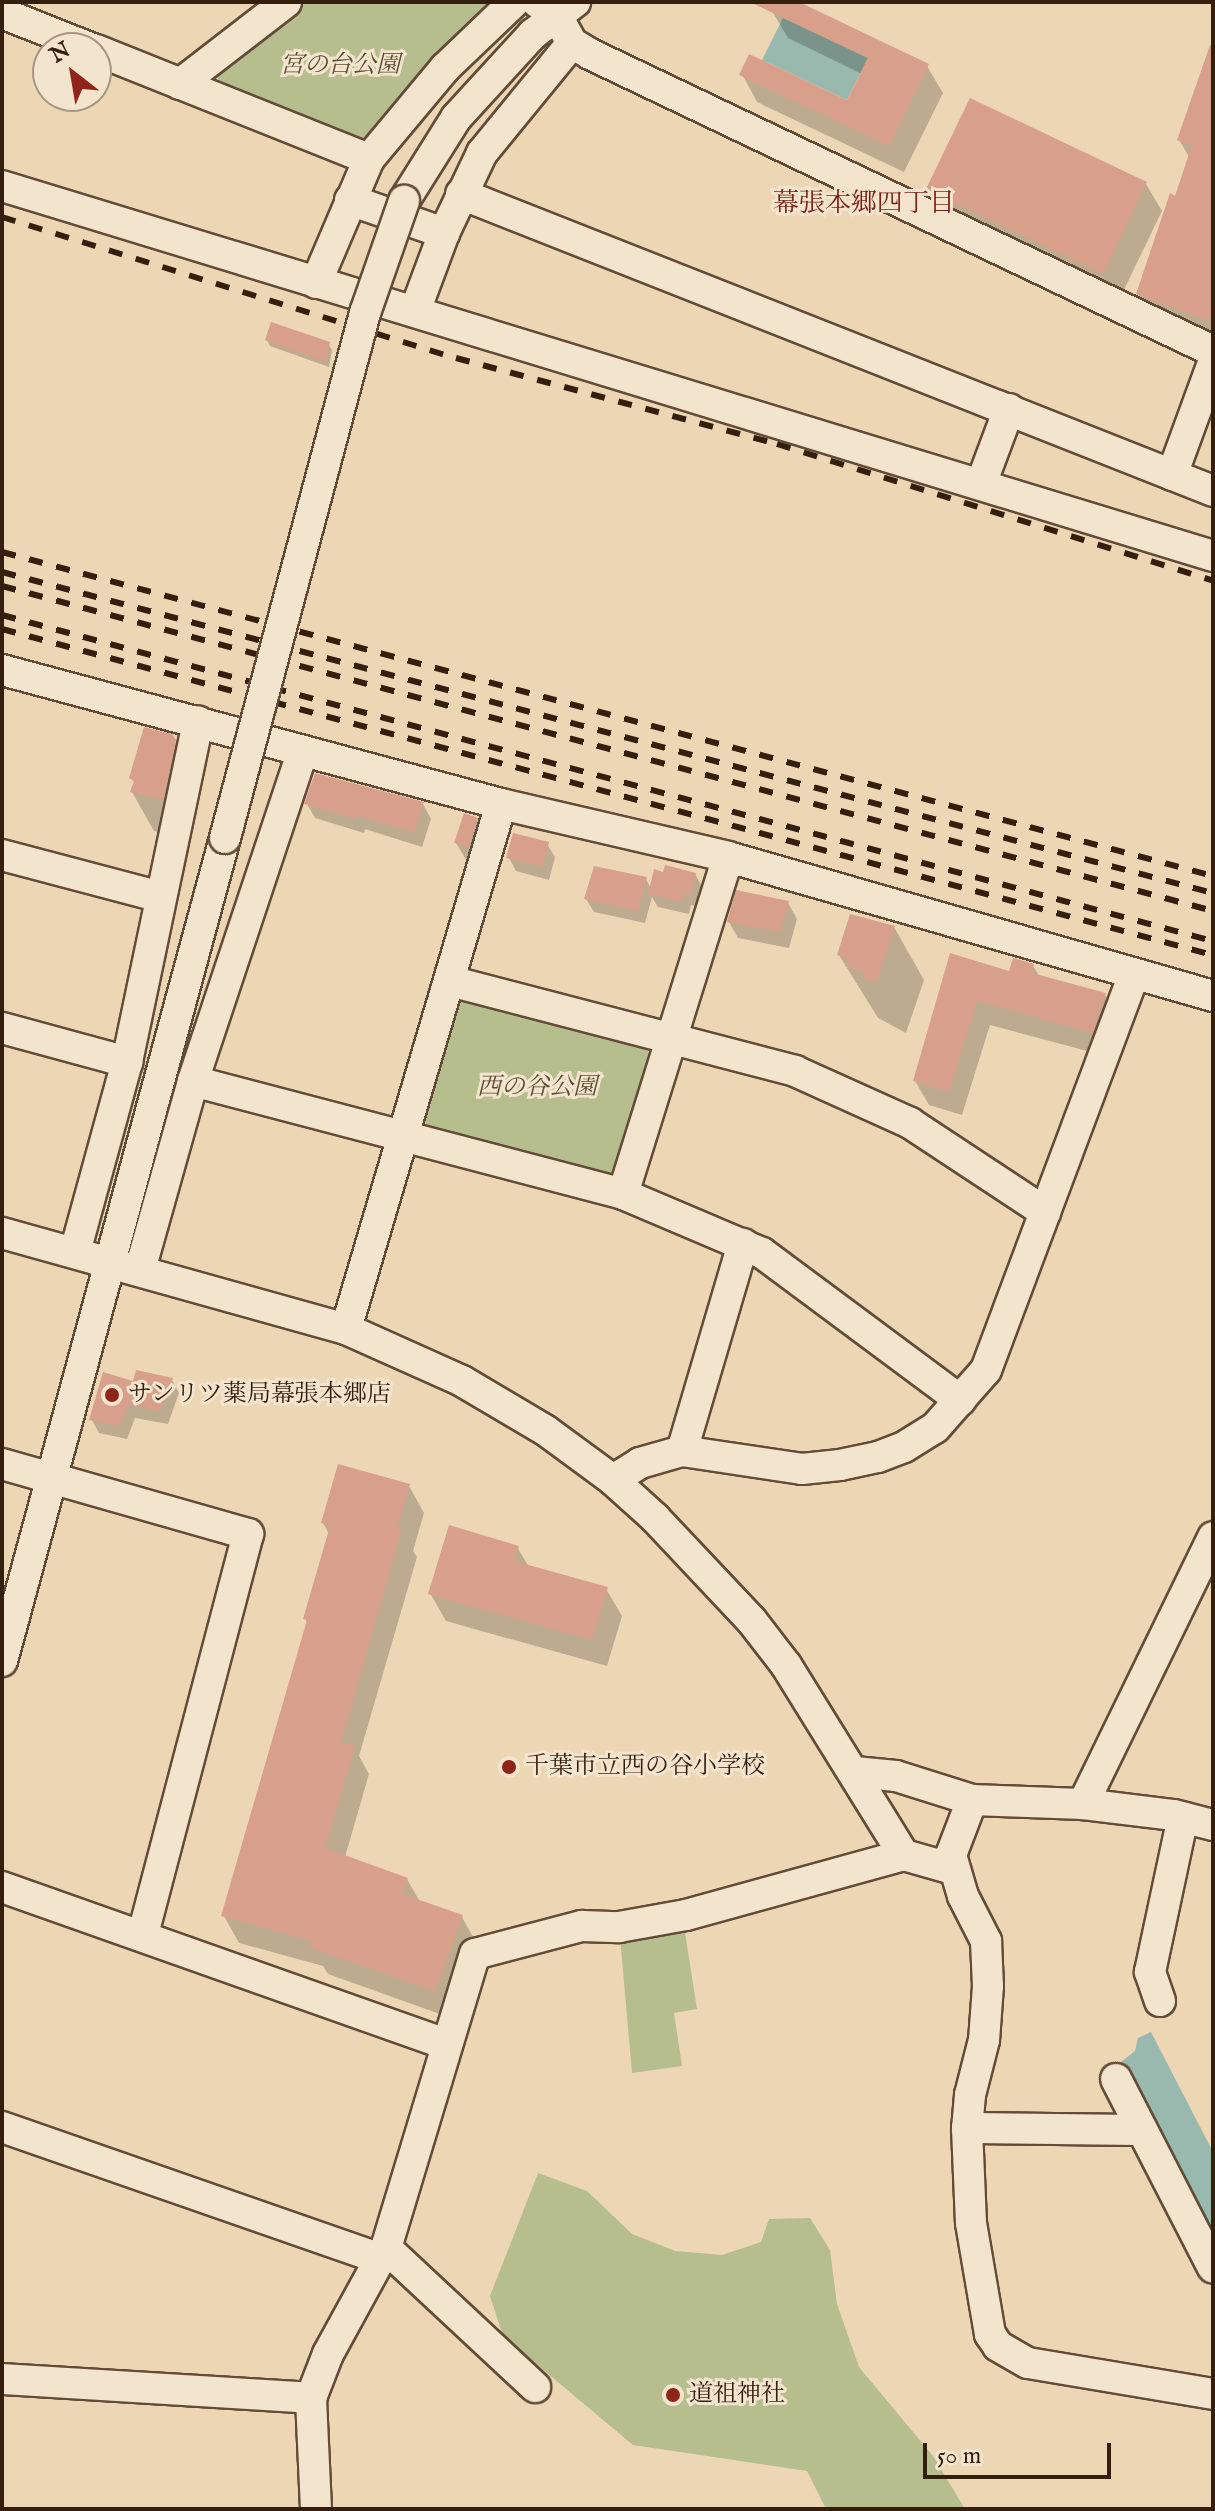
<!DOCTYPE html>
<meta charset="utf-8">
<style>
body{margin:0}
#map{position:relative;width:1215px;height:2511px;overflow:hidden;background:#edd6b4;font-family:"IM FELL English","Noto Serif JP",serif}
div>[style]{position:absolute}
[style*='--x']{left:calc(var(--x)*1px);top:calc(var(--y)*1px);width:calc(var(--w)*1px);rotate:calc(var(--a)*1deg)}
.green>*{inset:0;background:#b7be8e}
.water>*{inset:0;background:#99b9ae}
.shadow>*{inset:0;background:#0003}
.building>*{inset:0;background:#d8a08b}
.roads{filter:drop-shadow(2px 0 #624c38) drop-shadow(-2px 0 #624c38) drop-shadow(0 2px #624c38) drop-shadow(0 -2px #624c38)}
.minor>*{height:30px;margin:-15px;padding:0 15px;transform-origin:15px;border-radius:15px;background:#f3e4ce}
.rail>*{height:6px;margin-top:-3px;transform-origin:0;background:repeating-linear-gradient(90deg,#341e0e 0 14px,transparent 0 28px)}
.bridges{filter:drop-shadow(2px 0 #624c38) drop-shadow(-2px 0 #624c38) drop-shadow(0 2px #624c38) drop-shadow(0 -2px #624c38)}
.minor-bridge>*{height:30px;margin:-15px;padding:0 15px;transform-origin:15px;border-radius:15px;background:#f3e4ce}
.dots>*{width:22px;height:22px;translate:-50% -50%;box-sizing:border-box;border:4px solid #f3e4ce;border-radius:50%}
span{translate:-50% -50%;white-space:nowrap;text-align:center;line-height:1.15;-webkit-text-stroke:6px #f3e4ce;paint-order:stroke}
.park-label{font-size:24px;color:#5b4e34;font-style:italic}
.poi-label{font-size:24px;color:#341e0e}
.left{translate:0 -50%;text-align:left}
.neighbourhood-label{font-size:26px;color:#7a1f14}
.frame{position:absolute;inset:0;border:4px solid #341e0e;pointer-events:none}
.north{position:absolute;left:32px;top:32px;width:80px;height:80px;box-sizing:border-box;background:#f3e4ce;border:2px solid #a79581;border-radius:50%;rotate:329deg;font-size:22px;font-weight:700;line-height:32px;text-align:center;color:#341e0e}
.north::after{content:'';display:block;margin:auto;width:28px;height:36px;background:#8f2418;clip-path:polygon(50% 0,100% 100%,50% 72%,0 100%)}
.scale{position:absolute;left:923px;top:2443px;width:188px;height:36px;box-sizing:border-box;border:4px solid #341e0e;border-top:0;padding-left:10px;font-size:24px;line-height:28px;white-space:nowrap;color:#341e0e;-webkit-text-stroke:6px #f3e4ce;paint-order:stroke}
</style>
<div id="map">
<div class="green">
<div style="clip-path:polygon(305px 2px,493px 2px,372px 136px,353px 142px,219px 88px,217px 69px)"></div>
<div style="clip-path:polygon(470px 997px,642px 1042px,652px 1058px,619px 1169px,603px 1178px,430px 1132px,421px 1115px,454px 1007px)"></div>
<div style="clip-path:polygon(684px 1926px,697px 2009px,674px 2013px,682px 2066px,632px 2073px,620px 1937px)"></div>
<div style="clip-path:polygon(538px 2173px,587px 2191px,632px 2234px,675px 2251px,722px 2255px,761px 2242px,769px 2219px,810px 2218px,830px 2250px,837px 2304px,859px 2367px,933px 2456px,965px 2509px,826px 2509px,807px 2471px,633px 2445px,503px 2336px,490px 2296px)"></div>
</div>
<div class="water">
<div style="clip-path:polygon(783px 18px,868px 58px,847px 100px,762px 60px)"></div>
<div style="clip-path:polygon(1151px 2032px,1213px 2152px,1213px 2248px,1115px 2067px,1135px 2051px,1138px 2038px)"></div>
</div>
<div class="shadow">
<div style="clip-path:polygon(777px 2px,794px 2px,927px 66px,943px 93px,904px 172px,757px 102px,742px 74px,848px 103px,862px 74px,788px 38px,772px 11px)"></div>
<div style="clip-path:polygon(1213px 79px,1213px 343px,1154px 321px,1138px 294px,1190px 158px,1179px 140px)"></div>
<div style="clip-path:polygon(1146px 184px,1162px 211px,1119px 300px,944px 216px,928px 189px)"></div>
<div style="clip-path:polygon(267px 340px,328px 344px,332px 350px,329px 367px,270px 346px)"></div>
<div style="clip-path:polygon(171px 736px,197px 780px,185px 838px,154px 831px,132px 792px,135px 784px,131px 777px)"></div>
<div style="clip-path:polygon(307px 804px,423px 804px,431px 819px,422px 847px,365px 829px,364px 833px,315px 818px)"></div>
<div style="clip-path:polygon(476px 818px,488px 838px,468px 863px,456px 843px)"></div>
<div style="clip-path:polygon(547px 844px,555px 857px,549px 880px,516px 871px,509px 858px)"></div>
<div style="clip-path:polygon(695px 874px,703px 888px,698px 907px,691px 905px,689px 914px,658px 907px,652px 897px,645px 923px,594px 912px,586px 899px,646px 879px,651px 889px)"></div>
<div style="clip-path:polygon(788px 903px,797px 919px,789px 948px,738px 938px,729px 922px)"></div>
<div style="clip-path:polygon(894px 927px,924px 980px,906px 1033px,878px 1018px,839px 955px)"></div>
<div style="clip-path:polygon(952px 956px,1011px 974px,1033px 966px,1040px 977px,1105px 995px,1119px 1019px,1106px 1056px,990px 1025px,962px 1115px,929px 1105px,915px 1081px)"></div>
<div style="clip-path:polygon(172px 1380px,179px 1393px,168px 1424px,135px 1418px,127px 1439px,99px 1433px,92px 1420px,134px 1383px)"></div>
<div style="clip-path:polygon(409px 1486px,424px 1513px,413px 1551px,417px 1557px,359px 1756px,369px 1774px,345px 1857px,407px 1879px,420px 1902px,462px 1917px,477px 1944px,451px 2018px,328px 1974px,323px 1966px,239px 1943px,224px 1916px,308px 1624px,305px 1619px,329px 1534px,323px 1523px)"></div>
<div style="clip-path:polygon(517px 1547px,529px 1567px,606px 1589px,622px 1616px,607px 1666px,446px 1621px,430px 1593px)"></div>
</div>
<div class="building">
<div style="clip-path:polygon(750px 2px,799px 2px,929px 64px,889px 146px,739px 75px,749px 54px,847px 100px,868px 58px)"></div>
<div style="clip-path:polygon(1210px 45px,1213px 46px,1213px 308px,1208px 321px,1136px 294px,1170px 193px,1175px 196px,1192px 145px,1177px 140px)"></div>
<div style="clip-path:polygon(970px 98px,1147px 182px,1103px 274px,926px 189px)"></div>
<div style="clip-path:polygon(271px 322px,330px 342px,326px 362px,265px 340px)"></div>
<div style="clip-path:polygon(144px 727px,172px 734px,176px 740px,163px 800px,130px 792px,134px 781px,129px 778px)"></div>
<div style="clip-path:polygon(315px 773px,424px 802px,414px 833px,357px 815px,356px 819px,304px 804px)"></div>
<div style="clip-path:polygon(464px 813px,478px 818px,469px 847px,454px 843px)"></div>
<div style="clip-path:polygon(513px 833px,549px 842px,542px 867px,506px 858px)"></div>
<div style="clip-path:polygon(665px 865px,696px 873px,691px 895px,684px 893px,682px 902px,648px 894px,654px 869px,663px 872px)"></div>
<div style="clip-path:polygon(594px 866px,647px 877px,638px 911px,584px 899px)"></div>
<div style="clip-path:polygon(736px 890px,789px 901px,780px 932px,727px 922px)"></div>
<div style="clip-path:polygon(850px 914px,895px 926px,876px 982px,863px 978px,864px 972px,845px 966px,848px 959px,837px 955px)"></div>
<div style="clip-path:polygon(950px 953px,1009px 971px,1013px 958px,1034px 964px,1032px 973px,1106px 993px,1093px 1033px,977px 1001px,949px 1092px,913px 1081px)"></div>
<div style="clip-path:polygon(136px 1370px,173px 1378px,160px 1411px,128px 1405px,120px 1426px,89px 1420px,103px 1372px,133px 1381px)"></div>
<div style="clip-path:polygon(338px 1464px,410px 1484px,397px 1527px,402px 1528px,341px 1742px,355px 1746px,325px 1848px,408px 1878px,402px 1894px,463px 1915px,435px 1992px,310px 1947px,312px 1941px,221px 1916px,307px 1620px,303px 1619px,330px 1526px,321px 1523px)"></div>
<div style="clip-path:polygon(449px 1525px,519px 1546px,514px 1561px,608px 1587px,592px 1640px,428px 1594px)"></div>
</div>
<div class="roads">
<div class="minor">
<div style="--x:537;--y:2;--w:24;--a:35"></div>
<div style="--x:557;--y:16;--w:31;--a:61"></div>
<div style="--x:572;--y:43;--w:21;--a:31"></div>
<div style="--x:590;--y:54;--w:690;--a:25.49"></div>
<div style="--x:2;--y:13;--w:95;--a:21.7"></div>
<div style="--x:96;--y:50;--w:294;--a:21.8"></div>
<div style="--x:180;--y:84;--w:134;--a:-37.7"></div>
<div style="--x:2;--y:186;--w:1266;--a:16.99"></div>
<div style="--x:461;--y:194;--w:809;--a:21.55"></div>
<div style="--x:350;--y:200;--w:100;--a:19.3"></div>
<div style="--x:404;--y:201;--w:98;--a:-57.9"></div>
<div style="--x:456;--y:118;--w:114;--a:-47.5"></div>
<div style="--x:533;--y:34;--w:53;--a:-37.3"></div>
<div style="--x:316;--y:283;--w:135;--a:-66.9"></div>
<div style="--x:369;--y:159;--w:119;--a:-50.1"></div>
<div style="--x:445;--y:68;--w:95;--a:-43.7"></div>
<div style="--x:415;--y:311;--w:83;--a:-69.6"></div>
<div style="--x:444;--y:233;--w:89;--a:-64.6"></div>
<div style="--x:482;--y:153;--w:142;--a:-50.7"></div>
<div style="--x:1172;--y:475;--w:119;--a:-69.9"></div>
<div style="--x:981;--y:484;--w:80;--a:-69.5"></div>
<div style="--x:2;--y:670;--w:517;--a:15.03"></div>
<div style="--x:501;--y:804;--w:233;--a:13.1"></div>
<div style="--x:728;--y:857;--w:505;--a:15.99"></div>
<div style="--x:2;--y:855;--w:164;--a:14.8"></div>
<div style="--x:450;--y:981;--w:357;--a:14.6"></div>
<div style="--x:795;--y:1071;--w:126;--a:24.3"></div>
<div style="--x:910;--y:1123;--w:162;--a:33.4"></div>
<div style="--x:2;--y:1028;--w:130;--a:15.2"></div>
<div style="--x:193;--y:1081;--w:445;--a:14.7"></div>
<div style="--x:623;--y:1194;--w:151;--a:23"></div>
<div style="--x:762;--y:1253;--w:247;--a:36.6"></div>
<div style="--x:623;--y:1194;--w:353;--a:-72.7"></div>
<div style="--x:2;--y:1233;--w:357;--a:15.6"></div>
<div style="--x:346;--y:1329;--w:127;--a:24.1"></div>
<div style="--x:462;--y:1381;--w:96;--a:30.6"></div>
<div style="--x:545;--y:1430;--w:84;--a:36.3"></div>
<div style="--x:613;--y:1480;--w:57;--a:42.1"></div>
<div style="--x:655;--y:1518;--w:141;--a:46.7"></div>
<div style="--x:752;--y:1621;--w:56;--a:52.3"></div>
<div style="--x:786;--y:1665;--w:224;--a:58.2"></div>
<div style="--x:75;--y:1252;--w:197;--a:-74.7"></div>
<div style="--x:127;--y:1062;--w:348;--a:-78.2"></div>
<div style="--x:140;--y:1270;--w:196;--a:-74.3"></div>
<div style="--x:193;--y:1081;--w:348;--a:-71.6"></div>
<div style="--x:346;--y:1329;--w:547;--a:-73.55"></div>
<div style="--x:682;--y:1451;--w:216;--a:-73.6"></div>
<div style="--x:2;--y:1464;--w:256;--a:15.9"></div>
<div style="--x:248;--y:1534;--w:415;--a:104.7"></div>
<div style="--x:613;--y:1480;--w:32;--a:-32"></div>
<div style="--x:640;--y:1463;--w:44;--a:-15.9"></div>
<div style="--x:682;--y:1451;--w:121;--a:8.5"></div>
<div style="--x:802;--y:1469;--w:38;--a:-6"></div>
<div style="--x:840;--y:1465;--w:39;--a:-12"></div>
<div style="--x:878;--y:1457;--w:28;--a:-21"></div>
<div style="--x:904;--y:1447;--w:36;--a:-32"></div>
<div style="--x:935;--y:1428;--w:77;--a:-48.7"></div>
<div style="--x:986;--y:1370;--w:422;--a:-69.5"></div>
<div style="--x:2;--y:1661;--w:853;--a:-74.84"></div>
<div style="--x:855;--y:1772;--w:41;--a:5.6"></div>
<div style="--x:896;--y:1776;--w:80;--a:17.5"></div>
<div style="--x:972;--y:1800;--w:111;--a:2.1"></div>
<div style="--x:1083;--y:1804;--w:92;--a:6.9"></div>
<div style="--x:1174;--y:1815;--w:40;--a:14.4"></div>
<div style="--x:972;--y:1800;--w:59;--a:110.9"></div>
<div style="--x:951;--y:1855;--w:43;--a:73.7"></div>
<div style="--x:963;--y:1896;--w:51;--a:62.9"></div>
<div style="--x:986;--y:1941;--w:45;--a:87.5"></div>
<div style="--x:988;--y:1986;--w:54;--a:94.2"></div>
<div style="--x:984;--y:2040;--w:57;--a:104.3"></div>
<div style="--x:970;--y:2095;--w:33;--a:95"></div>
<div style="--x:967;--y:2128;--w:95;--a:87.6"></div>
<div style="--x:971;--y:2223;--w:113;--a:80.3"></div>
<div style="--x:990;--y:2334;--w:14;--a:56"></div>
<div style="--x:998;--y:2346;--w:34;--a:30"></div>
<div style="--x:1028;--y:2363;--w:188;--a:9.5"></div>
<div style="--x:1083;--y:1804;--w:297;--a:-64"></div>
<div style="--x:2;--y:1887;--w:471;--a:19.5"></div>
<div style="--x:1160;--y:2001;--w:31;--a:-109"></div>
<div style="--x:1150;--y:1972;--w:158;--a:-78"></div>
<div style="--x:1116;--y:2079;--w:212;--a:62.8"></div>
<div style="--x:2;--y:2127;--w:402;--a:19.2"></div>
<div style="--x:967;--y:2128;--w:175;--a:0.7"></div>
<div style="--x:386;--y:2248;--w:204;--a:43"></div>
<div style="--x:2;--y:2379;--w:310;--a:3.5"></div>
<div style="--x:316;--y:2509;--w:111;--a:-92.6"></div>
<div style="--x:311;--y:2398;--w:47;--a:-68.9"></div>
<div style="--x:328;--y:2354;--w:121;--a:-61.3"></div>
<div style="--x:386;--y:2248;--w:307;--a:-73.2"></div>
<div style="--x:475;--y:1954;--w:111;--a:-14.7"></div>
<div style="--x:582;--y:1926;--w:37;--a:2"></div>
<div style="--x:619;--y:1927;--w:68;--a:-10.2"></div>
<div style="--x:686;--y:1915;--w:226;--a:-15.4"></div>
<div style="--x:904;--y:1855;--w:51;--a:15.9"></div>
</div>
</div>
<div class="rail">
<div style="--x:2;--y:217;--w:475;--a:17.3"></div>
<div style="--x:456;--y:358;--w:332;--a:15"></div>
<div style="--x:777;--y:444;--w:457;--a:17.4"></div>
<div style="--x:2;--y:552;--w:1254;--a:14.98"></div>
<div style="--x:2;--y:572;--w:1253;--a:14.85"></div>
<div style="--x:2;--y:586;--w:1254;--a:15.02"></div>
<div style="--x:2;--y:615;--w:1254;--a:15.07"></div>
<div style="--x:2;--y:629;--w:1254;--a:15.07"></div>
</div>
<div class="bridges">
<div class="minor-bridge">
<div style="--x:225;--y:838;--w:543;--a:-75.07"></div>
<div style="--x:365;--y:313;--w:119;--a:-70.8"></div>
</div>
</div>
<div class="dots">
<div style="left:112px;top:1395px;background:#8f2418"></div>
<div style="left:509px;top:1767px;background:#8f2418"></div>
<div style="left:673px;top:2395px;background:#8f2418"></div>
</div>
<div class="park-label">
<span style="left:340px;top:66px">宮の台公園</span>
<span style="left:537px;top:1088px">西の谷公園</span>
</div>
<div class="poi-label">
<span class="left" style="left:128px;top:1395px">サンリツ薬局幕張本郷店</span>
<span class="left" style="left:525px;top:1767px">千葉市立西の谷小学校</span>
<span class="left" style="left:689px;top:2395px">道祖神社</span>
</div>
<div class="neighbourhood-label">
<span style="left:864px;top:204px">幕張本郷四丁目</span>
</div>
<div class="frame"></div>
<div class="north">N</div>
<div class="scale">50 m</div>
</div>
